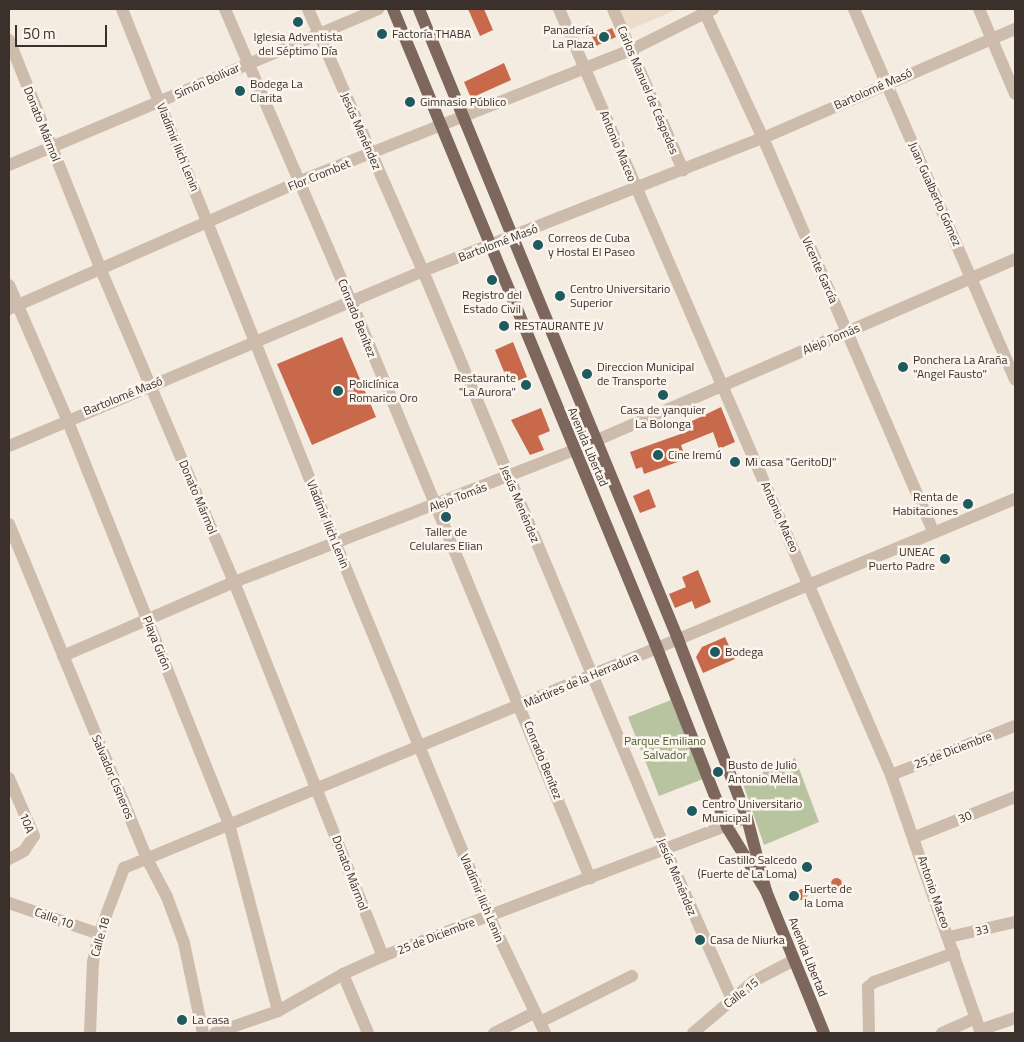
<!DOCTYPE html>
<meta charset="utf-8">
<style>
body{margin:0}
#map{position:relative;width:1024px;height:1042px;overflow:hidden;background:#f4ebe1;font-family:"Titillium Web",sans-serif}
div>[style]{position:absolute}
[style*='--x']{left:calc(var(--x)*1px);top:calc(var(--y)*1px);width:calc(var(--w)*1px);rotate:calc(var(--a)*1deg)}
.green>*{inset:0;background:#b8c4a0}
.plaza>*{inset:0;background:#ecdcc8}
.building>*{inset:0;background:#c8694b}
.round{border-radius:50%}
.minor>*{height:12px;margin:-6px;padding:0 6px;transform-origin:6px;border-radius:6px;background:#cdbbac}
.tertiary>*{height:12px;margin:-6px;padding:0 6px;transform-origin:6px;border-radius:6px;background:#cdbbac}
.primary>*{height:12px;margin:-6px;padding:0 6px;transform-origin:6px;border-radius:6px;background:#7d675c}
.dots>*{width:14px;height:14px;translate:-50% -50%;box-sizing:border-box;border:2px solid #fbf5ee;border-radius:50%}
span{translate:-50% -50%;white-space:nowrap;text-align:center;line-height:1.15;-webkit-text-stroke:5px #fbf5ee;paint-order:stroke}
.poi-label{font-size:12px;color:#3b302b}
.right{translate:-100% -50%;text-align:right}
.left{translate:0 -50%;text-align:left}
.street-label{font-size:12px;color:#3b302b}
.park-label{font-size:12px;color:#4a5a2e}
.frame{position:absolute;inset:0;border:10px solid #3b302b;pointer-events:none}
.scale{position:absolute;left:15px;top:25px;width:92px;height:22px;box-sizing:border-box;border:2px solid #3b302b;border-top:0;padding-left:6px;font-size:15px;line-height:18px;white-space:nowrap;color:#3b302b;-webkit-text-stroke:4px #fbf5ee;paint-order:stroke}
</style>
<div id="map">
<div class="green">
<div style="clip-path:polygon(671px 700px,703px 779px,659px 796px,628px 717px)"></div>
<div style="clip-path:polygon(795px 758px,819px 822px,764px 845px,742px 781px)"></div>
</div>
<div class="plaza">
<div style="clip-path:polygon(618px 9px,678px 9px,627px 31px)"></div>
</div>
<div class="building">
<div style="clip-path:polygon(468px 9px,484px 9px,493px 30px,480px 36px)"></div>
<div style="clip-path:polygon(612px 28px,616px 37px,596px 46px,592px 36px)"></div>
<div style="clip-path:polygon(504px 63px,511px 80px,471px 98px,464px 82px)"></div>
<div style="clip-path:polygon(342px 337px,376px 417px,312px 445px,277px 364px)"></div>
<div style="clip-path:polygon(513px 342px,527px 377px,509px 384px,495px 350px)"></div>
<div style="clip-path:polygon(721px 407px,735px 442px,719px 449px,713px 432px,681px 445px,686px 459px,644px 474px,642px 467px,636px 469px,630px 452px,689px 431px,686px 424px)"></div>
<div style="clip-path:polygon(541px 408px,550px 431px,538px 436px,544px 450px,530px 455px,511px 420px)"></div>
<div style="clip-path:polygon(649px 489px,656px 507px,640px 513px,633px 496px)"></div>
<div style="clip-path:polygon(698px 570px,711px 602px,695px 609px,692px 601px,675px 608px,669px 594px,686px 587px,682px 577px)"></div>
<div style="clip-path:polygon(725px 637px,735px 659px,703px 673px,696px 657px,702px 647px)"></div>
<div class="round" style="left:830.5px;top:877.5px;width:11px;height:11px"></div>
<div class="round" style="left:796.5px;top:888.5px;width:11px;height:11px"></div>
</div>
<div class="minor">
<div style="--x:122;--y:9;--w:574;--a:68.22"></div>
<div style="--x:335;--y:542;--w:404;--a:67.6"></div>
<div style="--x:489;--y:916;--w:130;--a:64.4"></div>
<div style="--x:225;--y:9;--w:318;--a:66.7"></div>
<div style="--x:351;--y:301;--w:625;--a:67.5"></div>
<div style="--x:308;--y:9;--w:286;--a:66.3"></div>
<div style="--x:423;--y:271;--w:629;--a:67.27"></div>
<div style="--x:666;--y:851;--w:162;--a:66"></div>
<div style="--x:559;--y:9;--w:835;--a:66.57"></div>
<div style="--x:891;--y:775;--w:273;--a:70.8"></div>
<div style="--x:613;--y:9;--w:176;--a:66.5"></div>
<div style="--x:703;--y:9;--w:142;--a:65.1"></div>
<div style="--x:763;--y:138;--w:430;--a:66.6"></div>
<div style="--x:854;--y:9;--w:404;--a:66.5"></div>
<div style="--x:979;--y:9;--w:92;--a:67"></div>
<div style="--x:9;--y:40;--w:248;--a:68.2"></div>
<div style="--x:101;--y:270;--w:339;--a:66.9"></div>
<div style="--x:234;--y:582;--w:403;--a:68.3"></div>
<div style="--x:9;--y:165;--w:401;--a:-22.9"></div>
<div style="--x:9;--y:285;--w:146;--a:66.6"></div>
<div style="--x:67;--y:419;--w:436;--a:68.2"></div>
<div style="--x:229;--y:824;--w:193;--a:75.3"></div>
<div style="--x:9;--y:309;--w:318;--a:-23.7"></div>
<div style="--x:300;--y:181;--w:356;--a:-21.6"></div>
<div style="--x:631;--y:50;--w:92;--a:-26.6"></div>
<div style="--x:9;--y:446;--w:449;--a:-22.9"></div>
<div style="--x:423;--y:271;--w:365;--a:-21.4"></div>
<div style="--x:763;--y:138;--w:275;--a:-23.4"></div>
<div style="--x:9;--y:524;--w:360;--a:67.6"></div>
<div style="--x:146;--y:857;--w:45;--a:62.3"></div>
<div style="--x:167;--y:897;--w:49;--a:69.7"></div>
<div style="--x:184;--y:943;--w:92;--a:78.1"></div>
<div style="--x:63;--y:656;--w:186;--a:-23.4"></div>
<div style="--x:234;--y:582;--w:365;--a:-21.2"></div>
<div style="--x:574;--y:450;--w:481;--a:-23.4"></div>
<div style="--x:891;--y:775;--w:133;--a:-21.6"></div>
<div style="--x:9;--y:778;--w:63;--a:66.7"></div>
<div style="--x:34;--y:836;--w:18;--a:124"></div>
<div style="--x:24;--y:851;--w:17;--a:152"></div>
<div style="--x:915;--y:837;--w:108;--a:-21.8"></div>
<div style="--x:9;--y:903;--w:95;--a:19"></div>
<div style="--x:949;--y:937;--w:68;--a:-12.8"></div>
<div style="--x:343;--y:974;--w:64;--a:67"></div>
<div style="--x:540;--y:1022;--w:103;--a:-26.6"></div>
<div style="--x:980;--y:1030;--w:37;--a:-19"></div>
<div style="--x:90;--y:1033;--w:71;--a:-87.6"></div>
<div style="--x:93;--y:962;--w:29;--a:-78"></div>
<div style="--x:99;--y:934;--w:71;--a:-69.3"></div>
<div style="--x:124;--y:868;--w:577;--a:-22.43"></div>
<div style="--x:215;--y:1033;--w:67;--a:-19.2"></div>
<div style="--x:278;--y:1011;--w:75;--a:-29.6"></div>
<div style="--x:343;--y:974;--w:44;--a:-24.2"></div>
<div style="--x:383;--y:956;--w:389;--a:-20.8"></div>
<div style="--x:494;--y:1033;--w:45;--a:-26.6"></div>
<div style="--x:693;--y:1033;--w:80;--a:-40.4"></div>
<div style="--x:754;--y:981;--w:45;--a:-27.7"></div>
<div style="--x:869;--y:1033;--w:46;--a:-91.2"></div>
<div style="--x:868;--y:987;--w:8;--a:-40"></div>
<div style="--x:874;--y:982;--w:85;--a:-19.9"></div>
<div style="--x:942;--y:1033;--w:37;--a:-24"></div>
</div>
<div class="tertiary">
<div style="--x:657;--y:648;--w:388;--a:-22.6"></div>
</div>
<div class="primary">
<div style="--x:393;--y:9;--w:691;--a:67.55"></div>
<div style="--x:657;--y:648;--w:192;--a:68.6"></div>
<div style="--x:727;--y:827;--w:75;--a:58.6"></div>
<div style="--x:766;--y:891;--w:75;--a:-104.6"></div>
<div style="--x:747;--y:818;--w:192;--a:-111.1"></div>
<div style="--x:678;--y:639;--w:681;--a:-112.35"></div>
<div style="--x:766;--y:891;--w:153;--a:67.8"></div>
</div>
<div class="dots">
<div style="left:298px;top:22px;background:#1f5a5e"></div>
<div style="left:382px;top:34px;background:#1f5a5e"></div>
<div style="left:604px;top:37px;background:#1f5a5e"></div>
<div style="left:240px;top:91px;background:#1f5a5e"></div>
<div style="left:410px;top:102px;background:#1f5a5e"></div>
<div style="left:538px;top:245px;background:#1f5a5e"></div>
<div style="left:492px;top:280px;background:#1f5a5e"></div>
<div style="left:560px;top:296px;background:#1f5a5e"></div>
<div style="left:504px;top:326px;background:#1f5a5e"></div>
<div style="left:903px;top:367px;background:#1f5a5e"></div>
<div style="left:587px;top:374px;background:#1f5a5e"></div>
<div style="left:526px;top:385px;background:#1f5a5e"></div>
<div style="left:338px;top:391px;background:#1f5a5e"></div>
<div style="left:663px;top:395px;background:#1f5a5e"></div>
<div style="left:658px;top:455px;background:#1f5a5e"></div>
<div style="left:735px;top:462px;background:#1f5a5e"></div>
<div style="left:968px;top:504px;background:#1f5a5e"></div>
<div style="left:446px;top:517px;background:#1f5a5e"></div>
<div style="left:945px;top:559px;background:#1f5a5e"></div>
<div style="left:715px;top:652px;background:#1f5a5e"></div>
<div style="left:718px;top:772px;background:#1f5a5e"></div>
<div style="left:692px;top:811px;background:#1f5a5e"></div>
<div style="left:807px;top:867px;background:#1f5a5e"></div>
<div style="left:794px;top:896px;background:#1f5a5e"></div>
<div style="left:700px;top:940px;background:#1f5a5e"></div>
<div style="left:182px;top:1020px;background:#1f5a5e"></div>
</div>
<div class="poi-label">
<span class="right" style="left:594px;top:37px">Panadería<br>La Plaza</span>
<span class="left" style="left:392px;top:34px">Factoría THABA</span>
<span style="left:298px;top:44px">Iglesia Adventista<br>del Séptimo Día</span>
<span class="left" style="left:250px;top:91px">Bodega La<br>Clarita</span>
<span class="left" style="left:420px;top:102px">Gimnasio Público</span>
<span class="left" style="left:548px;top:245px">Correos de Cuba<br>y Hostal El Paseo</span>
<span class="left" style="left:570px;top:296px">Centro Universitario<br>Superior</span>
<span style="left:492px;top:302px">Registro del<br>Estado Civil</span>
<span class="left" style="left:514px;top:326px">RESTAURANTE JV</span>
<span class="left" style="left:913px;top:367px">Ponchera La Araña<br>"Angel Fausto"</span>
<span class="left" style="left:597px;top:374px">Direccion Municipal<br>de Transporte</span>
<span class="right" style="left:516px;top:385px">Restaurante<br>"La Aurora"</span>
<span class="left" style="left:349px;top:391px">Policlínica<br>Romarico Oro</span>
<span style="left:663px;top:417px">Casa de yanquier<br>La Bolonga</span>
<span class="left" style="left:668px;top:455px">Cine Iremú</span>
<span class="left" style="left:745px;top:462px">Mi casa "GeritoDJ"</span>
<span class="right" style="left:958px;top:504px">Renta de<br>Habitaciones</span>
<span style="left:446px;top:539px">Taller de<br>Celulares Elian</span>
<span class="right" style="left:935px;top:559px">UNEAC<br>Puerto Padre</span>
<span class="left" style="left:725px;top:652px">Bodega</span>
<span class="left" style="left:728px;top:772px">Busto de Julio<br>Antonio Mella</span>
<span class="left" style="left:702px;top:811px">Centro Universitario<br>Municipal</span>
<span class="right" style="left:797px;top:867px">Castillo Salcedo<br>(Fuerte de La Loma)</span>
<span class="left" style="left:804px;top:896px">Fuerte de<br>la Loma</span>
<span class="left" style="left:710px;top:940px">Casa de Niurka</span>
<span class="left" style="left:192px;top:1020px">La casa</span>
</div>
<div class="street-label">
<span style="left:207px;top:81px;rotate:-24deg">Simón Bolívar</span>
<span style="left:873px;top:89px;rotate:-24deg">Bartolomé Masó</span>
<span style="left:648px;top:90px;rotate:67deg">Carlos Manuel de Céspedes</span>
<span style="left:42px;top:124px;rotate:68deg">Donato Mármol</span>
<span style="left:361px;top:131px;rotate:66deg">Jesús Menéndez</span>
<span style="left:618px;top:146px;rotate:67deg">Antonio Maceo</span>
<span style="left:178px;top:147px;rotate:68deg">Vladímir Ilich Lenin</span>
<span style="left:319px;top:175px;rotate:-22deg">Flor Crombet</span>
<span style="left:935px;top:194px;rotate:66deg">Juan Gualberto Gómez</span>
<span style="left:498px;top:243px;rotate:-21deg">Bartolomé Masó</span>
<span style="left:820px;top:270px;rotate:66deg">Vicente García</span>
<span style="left:357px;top:318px;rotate:68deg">Conrado Benítez</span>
<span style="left:831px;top:339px;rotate:-23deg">Alejo Tomás</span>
<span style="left:123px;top:396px;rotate:-22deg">Bartolomé Masó</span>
<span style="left:588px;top:447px;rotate:67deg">Avenida Libertad</span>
<span style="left:198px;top:497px;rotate:67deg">Donato Mármol</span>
<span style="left:458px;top:497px;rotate:-21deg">Alejo Tomás</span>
<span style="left:520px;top:504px;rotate:67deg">Jesús Menéndez</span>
<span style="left:780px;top:517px;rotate:66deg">Antonio Maceo</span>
<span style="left:328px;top:524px;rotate:68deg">Vladímir Ilich Lenin</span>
<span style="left:157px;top:643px;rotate:68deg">Playa Girón</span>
<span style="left:581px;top:680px;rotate:-23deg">Mártires de la Herradura</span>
<span style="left:953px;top:750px;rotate:-21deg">25 de Diciembre</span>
<span style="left:543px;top:760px;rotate:68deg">Conrado Benítez</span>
<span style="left:113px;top:777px;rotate:67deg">Salvador Cisneros</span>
<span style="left:965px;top:817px;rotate:-22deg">30</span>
<span style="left:27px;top:823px;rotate:70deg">10A</span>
<span style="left:350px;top:873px;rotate:69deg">Donato Mármol</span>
<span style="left:677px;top:877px;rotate:67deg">Jesús Menéndez</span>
<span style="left:934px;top:892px;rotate:71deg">Antonio Maceo</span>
<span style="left:482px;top:898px;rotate:67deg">Vladímir Ilich Lenin</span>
<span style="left:54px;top:918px;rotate:19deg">Calle 10</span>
<span style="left:982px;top:930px;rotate:-13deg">33</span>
<span style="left:436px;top:936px;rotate:-21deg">25 de Diciembre</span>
<span style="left:100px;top:937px;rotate:-74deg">Calle 18</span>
<span style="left:808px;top:957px;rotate:68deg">Avenida Libertad</span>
<span style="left:741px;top:993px;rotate:-38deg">Calle 15</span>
</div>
<div class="park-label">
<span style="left:665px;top:748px">Parque Emiliano<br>Salvador</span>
</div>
<div class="frame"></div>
<div class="scale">50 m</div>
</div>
